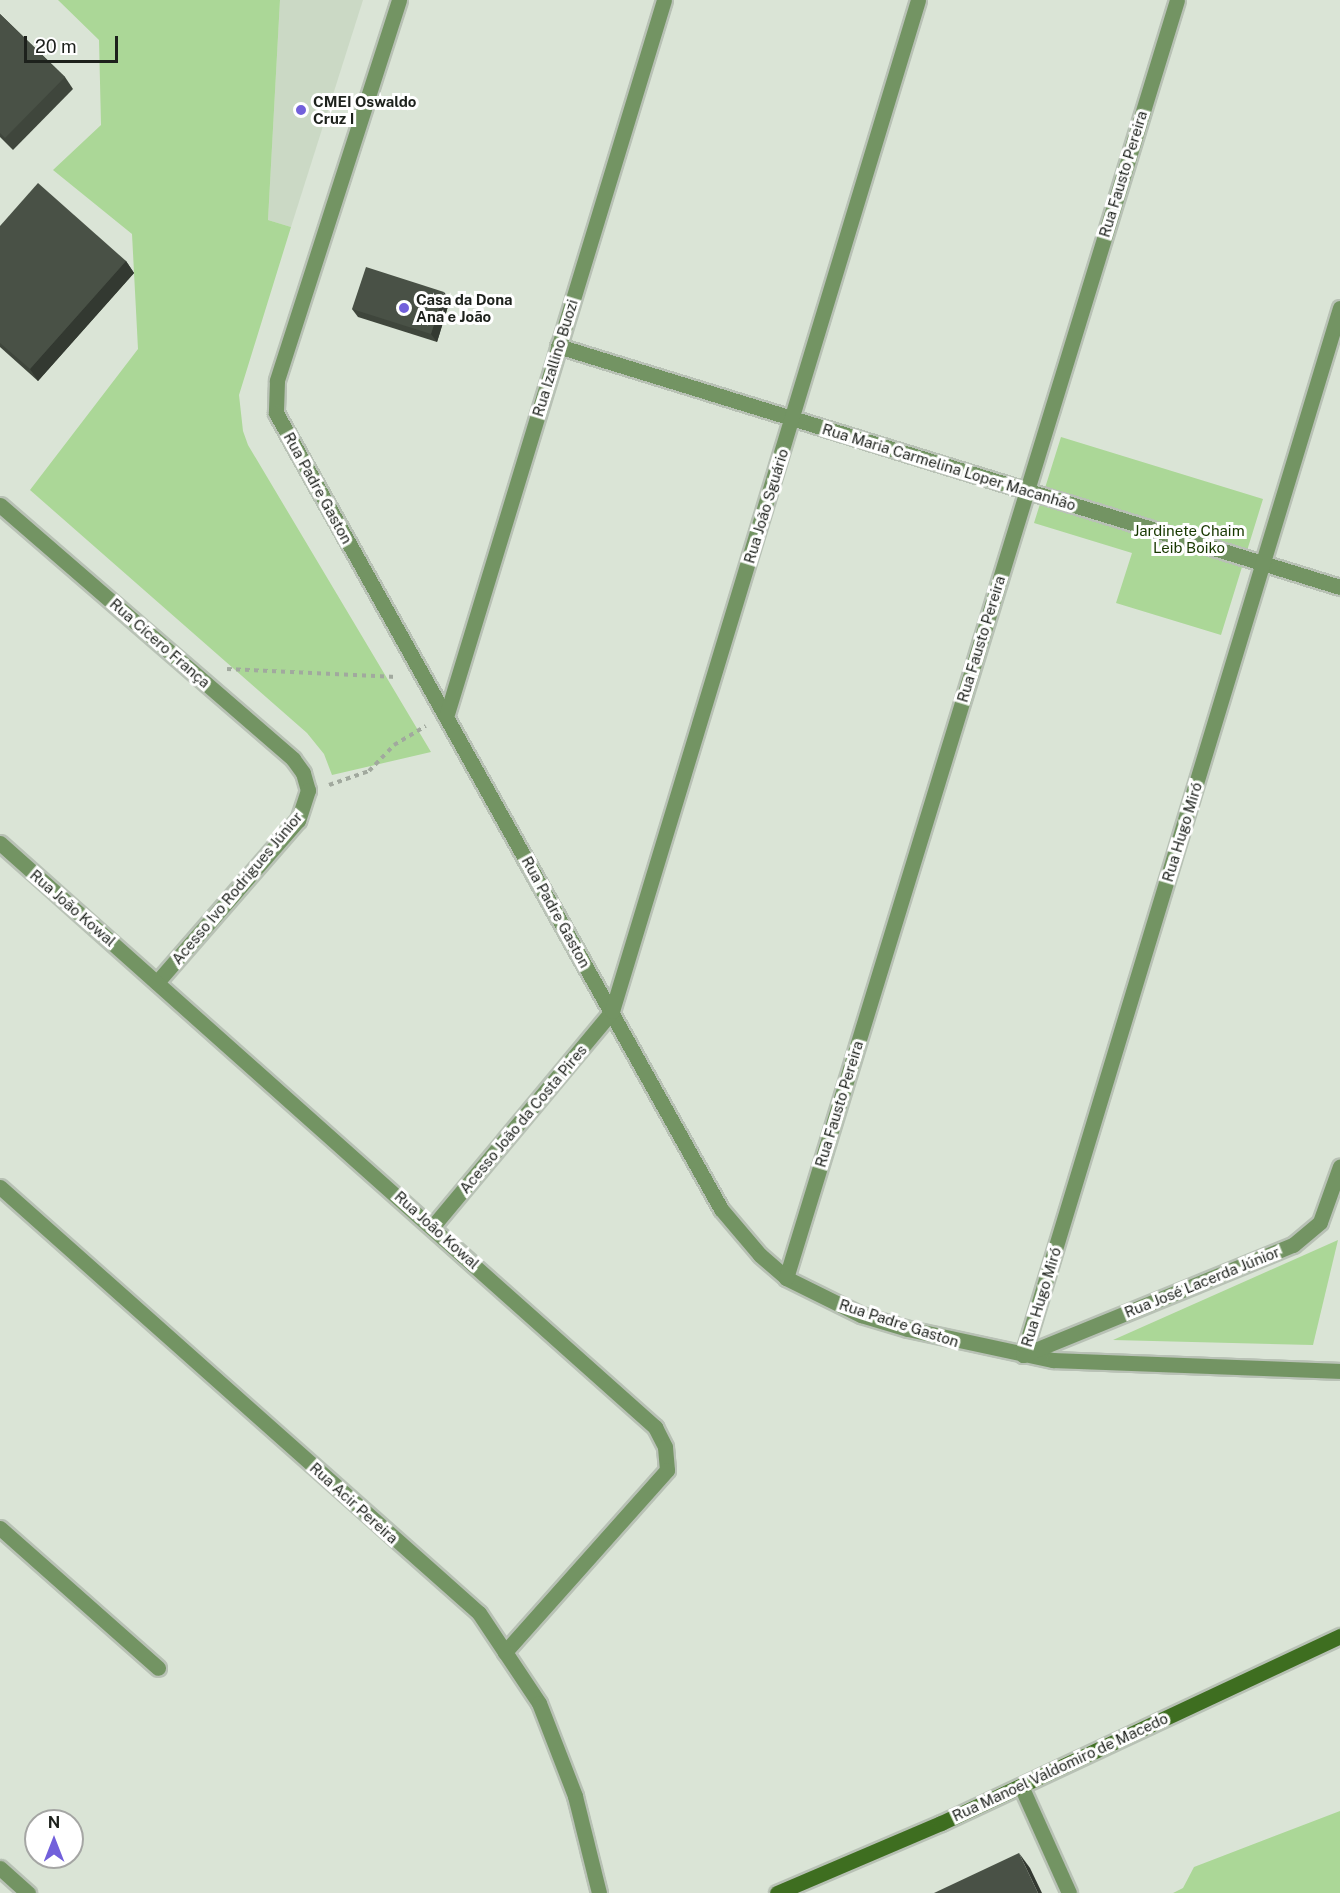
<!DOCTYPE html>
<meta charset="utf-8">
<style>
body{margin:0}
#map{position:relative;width:1340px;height:1893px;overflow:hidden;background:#dae4d6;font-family:"Public Sans",sans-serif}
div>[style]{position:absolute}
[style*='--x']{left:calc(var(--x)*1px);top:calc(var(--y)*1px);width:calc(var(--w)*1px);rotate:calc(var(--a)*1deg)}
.built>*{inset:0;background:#cbd9c5}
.green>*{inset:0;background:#abd797}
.path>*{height:4px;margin-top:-2px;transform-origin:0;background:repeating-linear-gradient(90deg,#a1a99e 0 4.5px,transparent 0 9px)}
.roads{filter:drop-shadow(2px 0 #b8c1b5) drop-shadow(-2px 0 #b8c1b5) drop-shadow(0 2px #b8c1b5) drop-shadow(0 -2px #b8c1b5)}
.lane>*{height:15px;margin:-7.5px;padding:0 7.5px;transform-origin:7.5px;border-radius:7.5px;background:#739463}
.street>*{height:15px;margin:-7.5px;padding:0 7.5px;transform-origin:7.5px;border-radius:7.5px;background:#739463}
.secondary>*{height:15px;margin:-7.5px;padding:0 7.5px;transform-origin:7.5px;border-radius:7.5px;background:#3e6e20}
.wall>*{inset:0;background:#3f463c}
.shaded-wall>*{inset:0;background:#333931}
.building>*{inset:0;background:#495146}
.dots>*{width:16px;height:16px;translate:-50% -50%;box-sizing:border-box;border:3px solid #fff;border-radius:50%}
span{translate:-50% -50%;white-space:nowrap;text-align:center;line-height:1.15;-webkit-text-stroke:6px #fff;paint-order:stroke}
.poi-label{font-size:15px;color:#1d211c;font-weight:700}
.left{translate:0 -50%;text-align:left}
.street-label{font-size:15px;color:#1d211c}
.park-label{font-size:15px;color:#183801}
.north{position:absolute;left:24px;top:1809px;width:60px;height:60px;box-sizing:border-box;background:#fff;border:2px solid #a5a6a4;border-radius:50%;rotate:0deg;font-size:16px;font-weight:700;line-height:24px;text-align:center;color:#1d211c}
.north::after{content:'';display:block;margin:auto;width:21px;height:27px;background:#7260db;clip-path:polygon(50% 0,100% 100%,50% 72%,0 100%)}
.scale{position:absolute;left:24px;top:36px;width:94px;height:27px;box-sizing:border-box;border:3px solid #1d211c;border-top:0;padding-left:8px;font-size:18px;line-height:21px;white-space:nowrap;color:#1d211c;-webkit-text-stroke:4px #fff;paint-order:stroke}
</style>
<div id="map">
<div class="built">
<div style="clip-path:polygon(280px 0,363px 0,291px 227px,268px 220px)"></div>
</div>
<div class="green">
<div style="clip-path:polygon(58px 0,280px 0,268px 220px,291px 227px,239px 395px,243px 431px,248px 445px,431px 752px,332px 775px,324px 754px,307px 733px,30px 490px,138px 349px,132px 234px,53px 170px,101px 125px,99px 40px)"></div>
<div style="clip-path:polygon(1061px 437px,1263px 499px,1221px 635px,1116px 603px,1132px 553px,1034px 523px)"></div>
<div style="clip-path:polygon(1338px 1240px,1313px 1345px,1113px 1340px)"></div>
<div style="clip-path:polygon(1340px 1811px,1340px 1893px,1173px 1893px,1183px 1888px,1194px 1867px)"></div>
</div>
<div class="path">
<div style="--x:227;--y:669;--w:170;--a:2.7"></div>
<div style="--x:329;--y:785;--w:42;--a:-19.3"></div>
<div style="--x:369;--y:771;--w:36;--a:-46"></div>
<div style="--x:394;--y:745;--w:37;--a:-31"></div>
</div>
<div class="roads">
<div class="lane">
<div style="--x:558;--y:346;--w:818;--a:17.13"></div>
<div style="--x:1021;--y:1786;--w:117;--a:65.8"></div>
</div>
<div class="street">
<div style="--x:399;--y:0;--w:400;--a:107.8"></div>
<div style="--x:277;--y:381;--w:32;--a:92"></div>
<div style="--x:276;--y:413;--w:912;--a:60.79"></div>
<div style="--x:721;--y:1209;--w:60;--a:49.7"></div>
<div style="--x:760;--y:1255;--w:35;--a:41"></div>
<div style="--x:786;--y:1278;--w:84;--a:26.3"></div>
<div style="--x:861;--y:1315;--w:49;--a:16.6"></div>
<div style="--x:908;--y:1329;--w:148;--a:12.1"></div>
<div style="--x:1053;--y:1360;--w:287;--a:2.2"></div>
<div style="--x:0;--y:505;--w:388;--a:40.9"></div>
<div style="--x:293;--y:759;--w:17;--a:54"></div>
<div style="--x:303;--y:773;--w:18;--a:74"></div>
<div style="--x:308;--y:790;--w:32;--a:108"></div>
<div style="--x:298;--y:820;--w:215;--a:131"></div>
<div style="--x:446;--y:717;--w:749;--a:-73.09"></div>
<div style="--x:0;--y:843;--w:878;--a:41.72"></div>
<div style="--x:655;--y:1427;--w:22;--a:63"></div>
<div style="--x:665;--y:1447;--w:23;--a:85"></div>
<div style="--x:667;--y:1470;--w:244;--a:131.7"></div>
<div style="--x:0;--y:1187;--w:641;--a:41.65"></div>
<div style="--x:479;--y:1613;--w:108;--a:56.3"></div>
<div style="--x:539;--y:1703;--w:100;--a:68.8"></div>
<div style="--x:575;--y:1796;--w:100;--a:76.1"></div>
<div style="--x:433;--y:1226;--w:280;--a:-50.2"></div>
<div style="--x:612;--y:1011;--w:1056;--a:-73.16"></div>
<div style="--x:786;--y:1278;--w:1336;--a:-72.99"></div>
<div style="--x:1023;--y:1355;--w:1094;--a:-73.16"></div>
<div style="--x:1023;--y:1355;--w:292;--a:-22.2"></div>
<div style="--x:1293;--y:1245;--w:35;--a:-40"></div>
<div style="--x:1320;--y:1222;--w:59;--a:-70.3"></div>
<div style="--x:0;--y:1528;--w:211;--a:41.5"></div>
<div style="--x:0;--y:1868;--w:38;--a:42"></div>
</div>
<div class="secondary">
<div style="--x:777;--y:1893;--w:178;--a:-23.1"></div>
<div style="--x:941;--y:1823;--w:441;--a:-25.1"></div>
</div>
</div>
<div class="wall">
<div style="clip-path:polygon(0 14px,65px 77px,73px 89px,13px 150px,0 137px)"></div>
<div style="clip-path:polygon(0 226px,126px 261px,134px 273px,38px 381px,0 347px)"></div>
<div style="clip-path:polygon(450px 300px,437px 342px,358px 317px,352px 309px)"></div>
</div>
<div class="shaded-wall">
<div style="clip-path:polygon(126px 261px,134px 273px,38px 381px,30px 369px)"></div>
<div style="clip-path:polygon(444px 292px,450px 300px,437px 342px,431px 334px)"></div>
<div style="clip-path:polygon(1019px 1853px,1030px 1868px,1042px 1893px,1038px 1893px)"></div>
</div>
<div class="building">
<div style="clip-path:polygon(0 14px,65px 77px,5px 138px,0 133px)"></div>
<div style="clip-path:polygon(38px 183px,126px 261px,30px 369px,0 343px,0 226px)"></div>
<div style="clip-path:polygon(366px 267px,444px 292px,431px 334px,352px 309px)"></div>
<div style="clip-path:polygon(1019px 1853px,1038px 1893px,934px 1893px)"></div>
</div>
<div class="dots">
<div style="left:301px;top:110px;background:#7260db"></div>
<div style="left:404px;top:308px;background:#7260db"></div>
</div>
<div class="poi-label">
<span class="left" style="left:313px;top:110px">CMEI Oswaldo<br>Cruz I</span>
<span class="left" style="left:416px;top:308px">Casa da Dona<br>Ana e João</span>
</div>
<div class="street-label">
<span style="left:1123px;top:174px;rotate:-73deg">Rua Fausto Pereira</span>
<span style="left:555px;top:358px;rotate:-73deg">Rua Izallino Buozi</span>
<span style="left:949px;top:467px;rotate:17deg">Rua Maria Carmelina Loper Macanhão</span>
<span style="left:318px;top:488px;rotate:61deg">Rua Padre Gaston</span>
<span style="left:766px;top:506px;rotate:-73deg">Rua João Sguário</span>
<span style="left:981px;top:639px;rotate:-73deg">Rua Fausto Pereira</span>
<span style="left:160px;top:643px;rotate:41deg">Rua Cícero França</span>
<span style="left:1182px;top:832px;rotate:-73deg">Rua Hugo Miró</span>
<span style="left:237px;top:888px;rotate:-50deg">Acesso Ivo Rodrigues Júnior</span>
<span style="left:73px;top:908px;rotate:41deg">Rua João Kowal</span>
<span style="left:556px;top:912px;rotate:61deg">Rua Padre Gaston</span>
<span style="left:839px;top:1104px;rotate:-73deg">Rua Fausto Pereira</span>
<span style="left:523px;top:1119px;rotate:-50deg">Acesso João da Costa Pires</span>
<span style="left:437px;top:1230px;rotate:42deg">Rua João Kowal</span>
<span style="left:1202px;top:1282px;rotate:-22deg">Rua José Lacerda Júnior</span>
<span style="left:1041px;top:1297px;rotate:-73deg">Rua Hugo Miró</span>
<span style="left:899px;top:1323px;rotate:18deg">Rua Padre Gaston</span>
<span style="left:354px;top:1503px;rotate:42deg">Rua Acir Pereira</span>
<span style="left:1060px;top:1767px;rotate:-25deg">Rua Manoel Valdomiro de Macedo</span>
</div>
<div class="park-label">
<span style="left:1189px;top:539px">Jardinete Chaim<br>Leib Boiko</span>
</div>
<div class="north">N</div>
<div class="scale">20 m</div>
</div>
